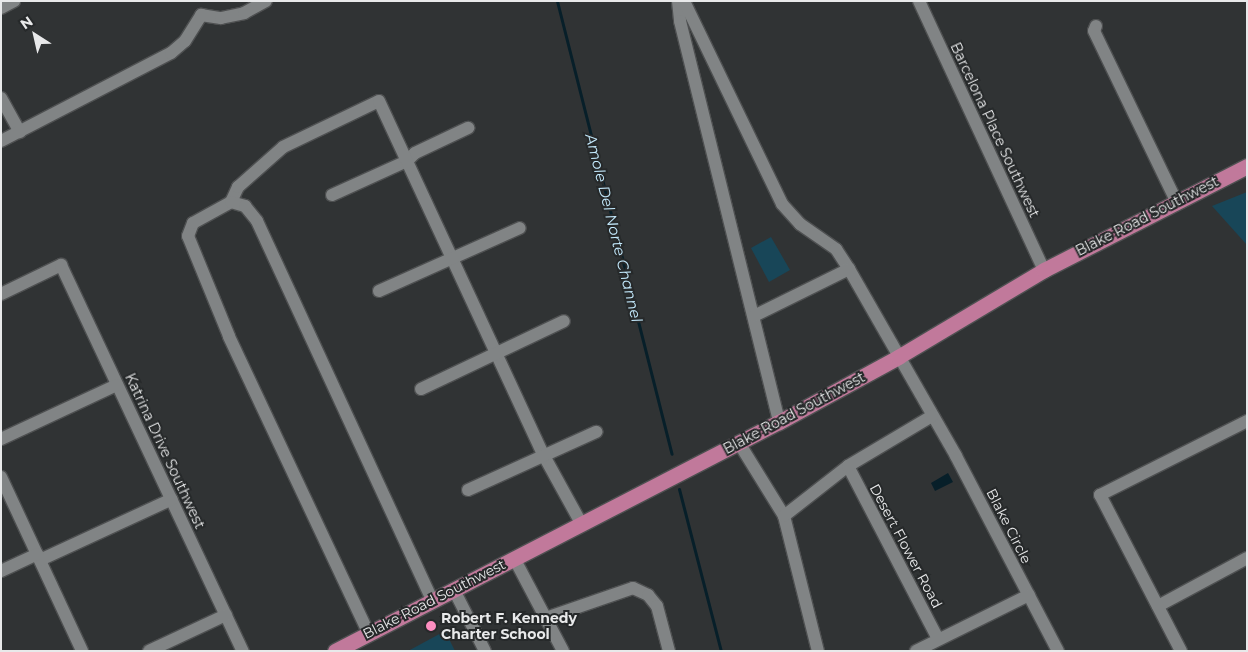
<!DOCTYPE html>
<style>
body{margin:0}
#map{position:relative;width:1248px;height:652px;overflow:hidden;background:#303334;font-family:Montserrat,sans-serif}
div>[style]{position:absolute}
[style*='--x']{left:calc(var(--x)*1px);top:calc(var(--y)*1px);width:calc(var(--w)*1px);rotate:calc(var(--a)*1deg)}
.green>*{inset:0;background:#184658}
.water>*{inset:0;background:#071f29}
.stream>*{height:3px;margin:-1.5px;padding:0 1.5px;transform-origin:1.5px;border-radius:1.5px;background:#071f29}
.roads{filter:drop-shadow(1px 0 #4e5051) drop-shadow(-1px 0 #4e5051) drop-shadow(0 1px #4e5051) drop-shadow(0 -1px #4e5051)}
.minor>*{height:12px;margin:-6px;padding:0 6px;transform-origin:6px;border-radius:6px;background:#818485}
.major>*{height:15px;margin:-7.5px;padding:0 7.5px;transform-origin:7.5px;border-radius:7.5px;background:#c1799b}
.dots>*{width:14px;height:14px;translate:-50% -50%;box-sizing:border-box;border:2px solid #26292a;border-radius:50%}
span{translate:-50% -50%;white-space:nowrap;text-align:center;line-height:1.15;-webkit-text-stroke:4px #26292a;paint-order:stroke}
.street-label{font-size:14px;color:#e8e9ea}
.poi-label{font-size:14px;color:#e8e9ea;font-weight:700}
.left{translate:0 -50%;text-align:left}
.water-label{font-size:15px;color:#c5ebfe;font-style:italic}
.frame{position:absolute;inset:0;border:2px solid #e8e9ea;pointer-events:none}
.north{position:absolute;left:10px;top:10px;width:50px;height:50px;-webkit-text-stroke:4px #26292a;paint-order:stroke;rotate:325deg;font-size:14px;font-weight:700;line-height:20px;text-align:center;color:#e8e9ea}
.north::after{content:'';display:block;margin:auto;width:18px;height:22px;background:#e8e9ea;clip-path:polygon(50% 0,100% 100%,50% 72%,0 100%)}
</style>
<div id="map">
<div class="green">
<div style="clip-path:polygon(1247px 192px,1247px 245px,1212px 206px)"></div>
<div style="clip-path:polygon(771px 237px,790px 270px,769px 282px,751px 248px)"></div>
<div style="clip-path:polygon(445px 631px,455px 651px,408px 651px)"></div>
</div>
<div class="water">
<div style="clip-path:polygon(948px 473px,953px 482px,935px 491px,931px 483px)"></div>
</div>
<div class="stream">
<div style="--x:557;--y:1;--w:467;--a:75.8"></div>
<div style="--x:679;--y:489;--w:167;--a:75.5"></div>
</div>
<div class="roads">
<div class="minor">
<div style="--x:678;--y:1;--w:20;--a:84"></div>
<div style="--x:680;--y:21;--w:413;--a:76.1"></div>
<div style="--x:684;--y:1;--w:225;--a:64.2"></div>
<div style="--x:782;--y:204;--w:27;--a:48"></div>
<div style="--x:800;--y:224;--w:44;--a:34.8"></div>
<div style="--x:836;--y:249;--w:24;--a:57"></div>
<div style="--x:849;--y:269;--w:215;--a:60.2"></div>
<div style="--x:956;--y:456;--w:220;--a:62.4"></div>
<div style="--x:919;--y:1;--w:297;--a:65.1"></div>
<div style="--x:1;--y:8;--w:15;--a:-28"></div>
<div style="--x:1096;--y:26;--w:5;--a:112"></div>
<div style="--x:1094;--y:31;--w:189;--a:64.2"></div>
<div style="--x:1;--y:98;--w:39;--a:61"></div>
<div style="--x:1;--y:141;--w:191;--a:-27.4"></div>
<div style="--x:171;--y:53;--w:18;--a:-41"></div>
<div style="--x:185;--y:41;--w:31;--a:-58"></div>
<div style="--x:201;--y:15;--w:20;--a:9"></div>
<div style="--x:221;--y:18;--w:24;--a:-12"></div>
<div style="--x:244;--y:13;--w:25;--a:-29"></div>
<div style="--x:332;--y:195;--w:82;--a:-24.4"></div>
<div style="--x:407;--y:161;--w:11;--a:-45"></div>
<div style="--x:415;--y:153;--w:59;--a:-25.3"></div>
<div style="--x:231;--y:202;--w:17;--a:-65"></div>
<div style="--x:238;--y:187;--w:60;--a:-41.6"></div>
<div style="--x:283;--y:147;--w:106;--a:-25.6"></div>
<div style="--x:379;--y:101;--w:389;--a:65.1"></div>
<div style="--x:543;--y:454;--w:79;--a:61.2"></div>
<div style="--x:379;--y:291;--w:154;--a:-24.1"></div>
<div style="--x:1;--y:294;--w:67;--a:-25.8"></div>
<div style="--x:61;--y:265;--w:427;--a:64.8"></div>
<div style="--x:754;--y:316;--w:106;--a:-26.3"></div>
<div style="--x:421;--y:389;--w:158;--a:-25.4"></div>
<div style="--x:1;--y:439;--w:128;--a:-25"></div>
<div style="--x:739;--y:443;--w:86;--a:58.3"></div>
<div style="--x:784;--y:516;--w:139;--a:75.9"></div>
<div style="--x:848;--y:466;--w:195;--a:62.5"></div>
<div style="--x:1;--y:477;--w:192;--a:65"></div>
<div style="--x:468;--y:490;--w:141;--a:-24.4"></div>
<div style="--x:784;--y:516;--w:81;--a:-38"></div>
<div style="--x:848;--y:466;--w:98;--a:-30.8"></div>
<div style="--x:514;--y:558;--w:105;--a:62.2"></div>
<div style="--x:40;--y:560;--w:145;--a:-24.8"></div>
<div style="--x:1;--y:571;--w:40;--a:-25"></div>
<div style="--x:454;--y:590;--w:68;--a:63.1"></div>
<div style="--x:1158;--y:606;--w:101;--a:-28.3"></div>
<div style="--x:546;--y:618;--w:92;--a:-19"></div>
<div style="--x:633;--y:588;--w:17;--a:25"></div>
<div style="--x:648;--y:595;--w:14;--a:51"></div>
<div style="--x:657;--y:606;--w:47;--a:75.1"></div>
<div style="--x:368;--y:632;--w:327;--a:-115.2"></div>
<div style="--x:229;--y:336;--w:108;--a:-112.3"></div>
<div style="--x:188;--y:236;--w:14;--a:-69"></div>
<div style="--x:193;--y:223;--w:43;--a:-28.9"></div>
<div style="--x:231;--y:202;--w:15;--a:16"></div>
<div style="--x:245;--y:206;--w:19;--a:51"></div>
<div style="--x:257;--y:221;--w:417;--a:65.2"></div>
<div style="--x:149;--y:651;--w:85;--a:-25.1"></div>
<div style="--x:916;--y:651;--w:126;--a:-26.4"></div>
<div style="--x:1181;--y:651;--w:176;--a:-117.4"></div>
<div style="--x:1100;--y:495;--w:165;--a:-26.7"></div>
</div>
<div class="major">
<div style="--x:335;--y:651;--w:500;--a:-27.3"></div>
<div style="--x:779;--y:422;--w:136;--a:-28.6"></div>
<div style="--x:898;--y:357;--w:170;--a:-30.8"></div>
<div style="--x:1044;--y:270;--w:228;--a:-27.1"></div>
</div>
</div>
<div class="dots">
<div style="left:431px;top:626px;background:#fd8ec0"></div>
</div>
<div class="street-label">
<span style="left:995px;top:130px;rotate:65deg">Barcelona Place Southwest</span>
<span style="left:1147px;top:216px;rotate:-27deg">Blake Road Southwest</span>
<span style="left:794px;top:413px;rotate:-28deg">Blake Road Southwest</span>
<span style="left:165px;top:451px;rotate:65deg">Katrina Drive Southwest</span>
<span style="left:1009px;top:526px;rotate:63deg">Blake Circle</span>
<span style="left:906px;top:546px;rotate:62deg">Desert Flower Road</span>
<span style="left:434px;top:599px;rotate:-27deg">Blake Road Southwest</span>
</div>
<div class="poi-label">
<span class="left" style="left:441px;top:626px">Robert F. Kennedy<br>Charter School</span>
</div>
<div class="water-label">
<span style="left:614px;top:228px;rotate:76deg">Amole Del Norte Channel</span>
</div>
<div class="frame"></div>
<div class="north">N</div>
</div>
